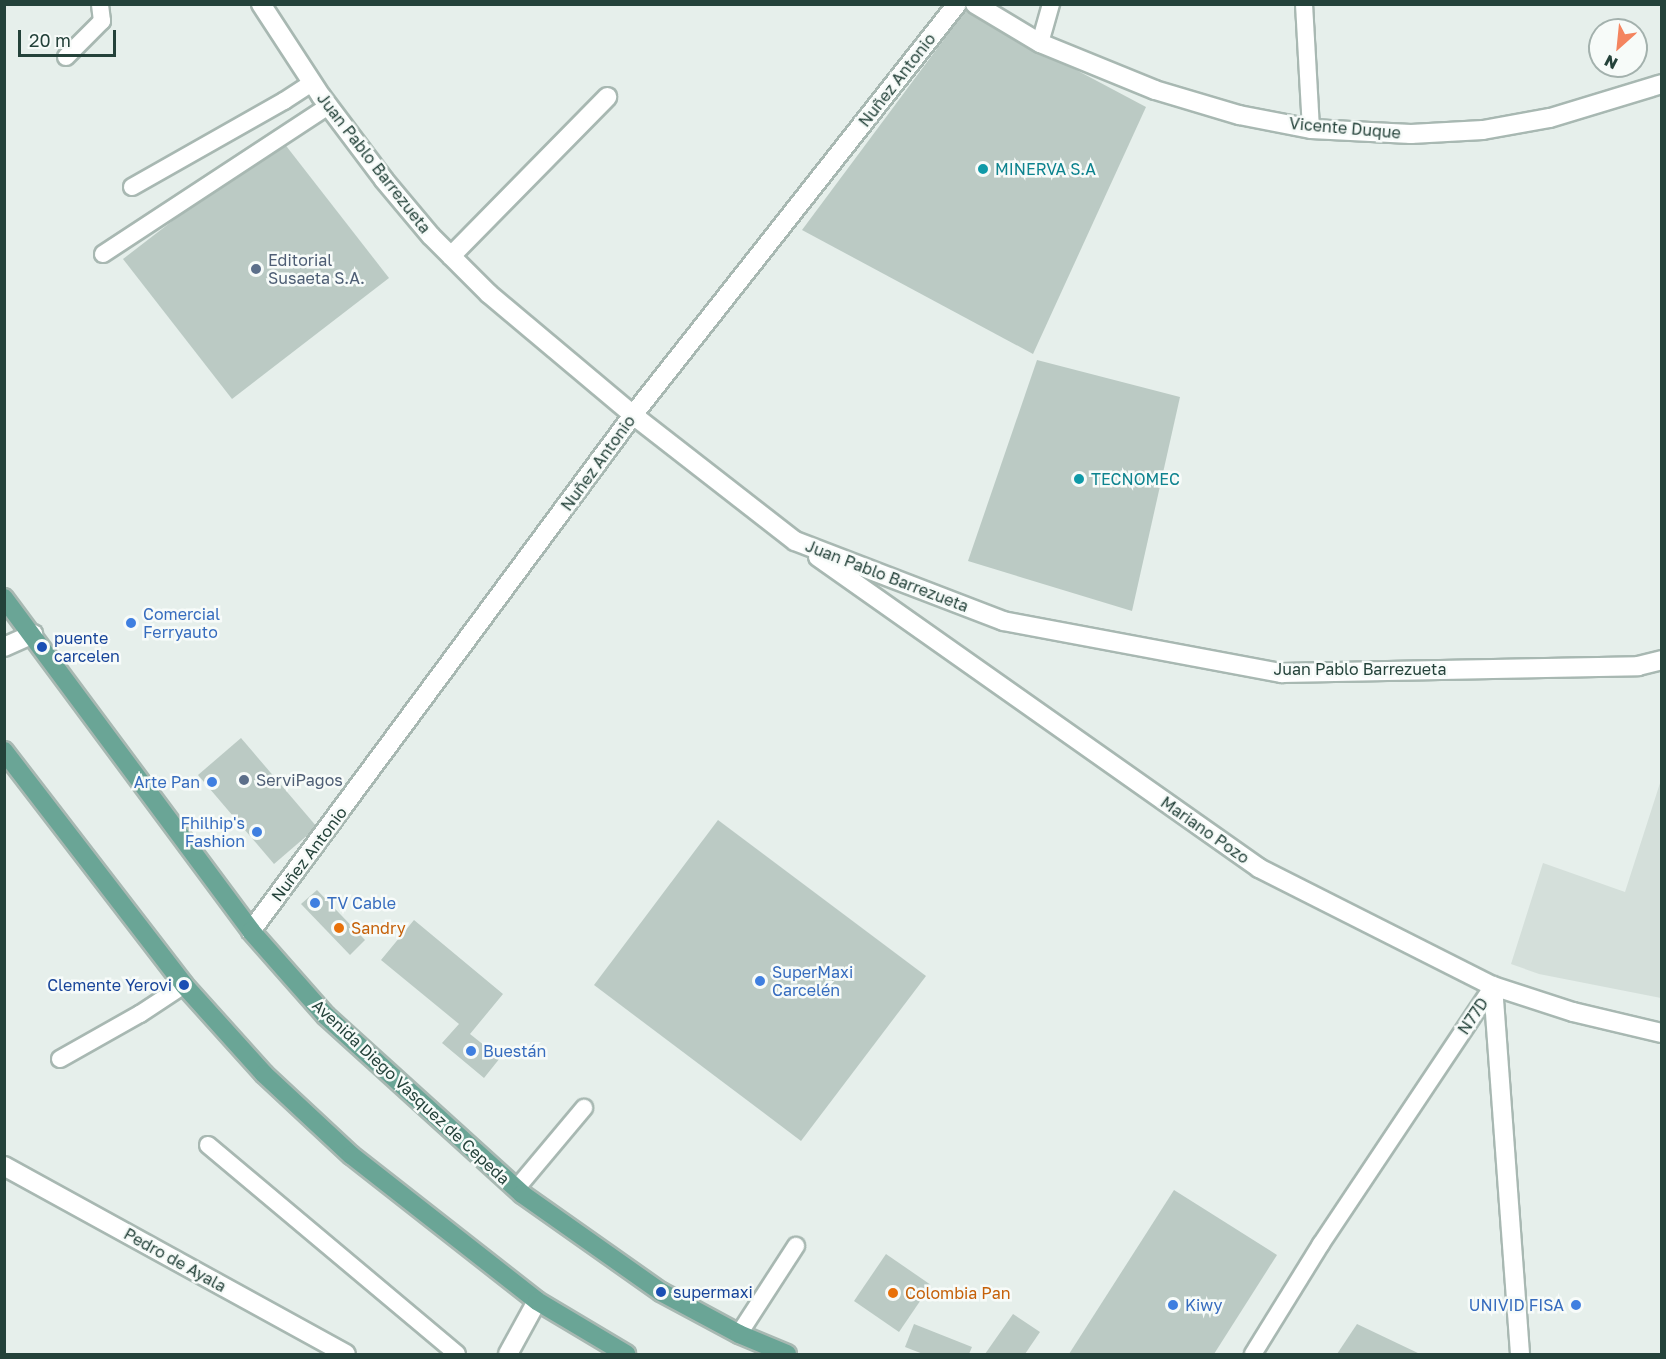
<!DOCTYPE html>
<meta charset="utf-8">
<style>
body{margin:0}
#map{position:relative;width:1666px;height:1359px;overflow:hidden;background:#e6efeb;font-family:"Golos Text",sans-serif}
div>[style]{position:absolute}
[style*='--x']{left:calc(var(--x)*1px);top:calc(var(--y)*1px);width:calc(var(--w)*1px);rotate:calc(var(--a)*1deg)}
.built>*{inset:0;background:#d4dfda}
.building>*{inset:0;background:#bbcac4}
.roads{filter:drop-shadow(2px 0 #a8b8b2) drop-shadow(-2px 0 #a8b8b2) drop-shadow(0 2px #a8b8b2) drop-shadow(0 -2px #a8b8b2)}
.lane>*{height:16px;margin:-8px;padding:0 8px;transform-origin:8px;border-radius:8px;background:#fff}
.street>*{height:18px;margin:-9px;padding:0 9px;transform-origin:9px;border-radius:9px;background:#fff}
.secondary>*{height:18px;margin:-9px;padding:0 9px;transform-origin:9px;border-radius:9px;background:#fff}
.primary>*{height:18px;margin:-9px;padding:0 9px;transform-origin:9px;border-radius:9px;background:#6aa596}
.dots>*{width:16px;height:16px;translate:-50% -50%;box-sizing:border-box;border:3px solid #f7fbf9;border-radius:50%}
span{translate:-50% -50%;white-space:nowrap;text-align:center;line-height:1.15;-webkit-text-stroke:5px #f7fbf9;paint-order:stroke}
.street-label{font-size:16px;color:#24423a}
.culture-label{font-size:16px;color:#0d838f}
.left{translate:0 -50%;text-align:left}
.service-label{font-size:16px;color:#4e5e75}
.shop-label{font-size:16px;color:#366cbe}
.right{translate:-100% -50%;text-align:right}
.transit-label{font-size:16px;color:#164399}
.food-label{font-size:16px;color:#c56008}
.frame{position:absolute;inset:0;border:6px solid #24423a;pointer-events:none}
.north{position:absolute;left:1588px;top:18px;width:60px;height:60px;box-sizing:border-box;background:#f7fbf9;border:2px solid #a3b1ad;border-radius:50%;rotate:207deg;font-size:16px;font-weight:700;line-height:24px;text-align:center;color:#24423a}
.north::after{content:'';display:block;margin:auto;width:21px;height:27px;background:#f4845f;clip-path:polygon(50% 0,100% 100%,50% 72%,0 100%)}
.scale{position:absolute;left:18px;top:30px;width:98px;height:27px;box-sizing:border-box;border:3px solid #24423a;border-top:0;padding-left:8px;font-size:18px;line-height:21px;white-space:nowrap;color:#24423a;-webkit-text-stroke:4px #f7fbf9;paint-order:stroke}
</style>
<div id="map">
<div class="built">
<div style="clip-path:polygon(1661px 780px,1661px 998px,1539px 974px,1511px 964px,1543px 863px,1625px 892px)"></div>
</div>
<div class="building">
<div style="clip-path:polygon(965px 11px,1146px 107px,1033px 354px,802px 230px)"></div>
<div style="clip-path:polygon(280px 138px,389px 278px,232px 399px,123px 259px)"></div>
<div style="clip-path:polygon(1037px 360px,1180px 397px,1132px 611px,968px 561px)"></div>
<div style="clip-path:polygon(241px 738px,317px 827px,274px 864px,198px 775px)"></div>
<div style="clip-path:polygon(718px 820px,926px 976px,801px 1141px,594px 985px)"></div>
<div style="clip-path:polygon(317px 890px,365px 940px,350px 955px,301px 904px)"></div>
<div style="clip-path:polygon(414px 920px,503px 994px,470px 1034px,500px 1058px,484px 1078px,442px 1043px,459px 1024px,381px 960px)"></div>
<div style="clip-path:polygon(1174px 1190px,1277px 1255px,1214px 1354px,1069px 1354px)"></div>
<div style="clip-path:polygon(886px 1254px,931px 1285px,899px 1332px,854px 1301px)"></div>
<div style="clip-path:polygon(1013px 1314px,1040px 1332px,1025px 1354px,985px 1354px)"></div>
<div style="clip-path:polygon(914px 1324px,972px 1347px,969px 1354px,923px 1354px,905px 1347px)"></div>
<div style="clip-path:polygon(1357px 1324px,1420px 1354px,1337px 1354px)"></div>
</div>
<div class="roads">
<div class="lane">
<div style="--x:1304;--y:4;--w:125;--a:86.8"></div>
<div style="--x:1040;--y:43;--w:41;--a:-74.2"></div>
<div style="--x:66;--y:57;--w:51;--a:-45"></div>
<div style="--x:102;--y:21;--w:17;--a:-97"></div>
<div style="--x:132;--y:187;--w:175;--a:-29.5"></div>
<div style="--x:284;--y:101;--w:33;--a:-33"></div>
<div style="--x:103;--y:254;--w:269;--a:-33.3"></div>
<div style="--x:60;--y:1059;--w:92;--a:-29.4"></div>
<div style="--x:140;--y:1014;--w:53;--a:-33.4"></div>
<div style="--x:208;--y:1145;--w:325;--a:40"></div>
<div style="--x:516;--y:1189;--w:106;--a:-50"></div>
<div style="--x:739;--y:1334;--w:105;--a:-57.1"></div>
<div style="--x:1253;--y:1354;--w:129;--a:-58.3"></div>
<div style="--x:1321;--y:1244;--w:310;--a:-56.3"></div>
</div>
<div class="street">
<div style="--x:261;--y:4;--w:110;--a:56.9"></div>
<div style="--x:321;--y:96;--w:105;--a:53.1"></div>
<div style="--x:384;--y:180;--w:73;--a:50"></div>
<div style="--x:431;--y:236;--w:82;--a:45"></div>
<div style="--x:489;--y:294;--w:188;--a:40"></div>
<div style="--x:633;--y:415;--w:205;--a:37.9"></div>
<div style="--x:795;--y:541;--w:223;--a:21"></div>
<div style="--x:1003;--y:621;--w:284;--a:10.6"></div>
<div style="--x:1282;--y:673;--w:356;--a:-1.1"></div>
<div style="--x:1638;--y:666;--w:25;--a:-14"></div>
<div style="--x:451;--y:256;--w:223;--a:-45.5"></div>
<div style="--x:818;--y:557;--w:540;--a:35.19"></div>
<div style="--x:1259;--y:868;--w:262;--a:26.8"></div>
<div style="--x:1493;--y:986;--w:84;--a:18"></div>
<div style="--x:1573;--y:1012;--w:91;--a:13.3"></div>
<div style="--x:251;--y:931;--w:642;--a:-53.49"></div>
<div style="--x:633;--y:415;--w:523;--a:-51.75"></div>
<div style="--x:1493;--y:986;--w:369;--a:85.8"></div>
<div style="--x:4;--y:1166;--w:390;--a:28.8"></div>
<div style="--x:508;--y:1354;--w:60;--a:-61.3"></div>
</div>
<div class="secondary">
<div style="--x:975;--y:4;--w:76;--a:31"></div>
<div style="--x:1040;--y:43;--w:124;--a:22.2"></div>
<div style="--x:1155;--y:90;--w:88;--a:16.6"></div>
<div style="--x:1239;--y:115;--w:73;--a:11"></div>
<div style="--x:1311;--y:129;--w:100;--a:2.9"></div>
<div style="--x:1411;--y:134;--w:72;--a:-3.2"></div>
<div style="--x:1483;--y:130;--w:68;--a:-10.2"></div>
<div style="--x:1550;--y:118;--w:117;--a:-16.9"></div>
<div style="--x:4;--y:647;--w:32;--a:-24"></div>
</div>
<div class="primary">
<div style="--x:4;--y:598;--w:415;--a:53.4"></div>
<div style="--x:251;--y:931;--w:113;--a:48.6"></div>
<div style="--x:326;--y:1016;--w:265;--a:42.2"></div>
<div style="--x:522;--y:1194;--w:170;--a:35.2"></div>
<div style="--x:661;--y:1292;--w:89;--a:28.3"></div>
<div style="--x:739;--y:1334;--w:52;--a:22.6"></div>
<div style="--x:4;--y:751;--w:295;--a:52.4"></div>
<div style="--x:184;--y:985;--w:120;--a:48"></div>
<div style="--x:264;--y:1074;--w:119;--a:43"></div>
<div style="--x:351;--y:1155;--w:236;--a:38.1"></div>
<div style="--x:537;--y:1301;--w:104;--a:30.8"></div>
</div>
</div>
<div class="dots">
<div style="left:983px;top:169px;background:#0f9aa8"></div>
<div style="left:256px;top:269px;background:#5c6f8a"></div>
<div style="left:1079px;top:479px;background:#0f9aa8"></div>
<div style="left:131px;top:623px;background:#3f7fe0"></div>
<div style="left:42px;top:647px;background:#1a4fb4"></div>
<div style="left:244px;top:780px;background:#5c6f8a"></div>
<div style="left:212px;top:782px;background:#3f7fe0"></div>
<div style="left:257px;top:832px;background:#3f7fe0"></div>
<div style="left:315px;top:903px;background:#3f7fe0"></div>
<div style="left:339px;top:928px;background:#e8710a"></div>
<div style="left:760px;top:981px;background:#3f7fe0"></div>
<div style="left:184px;top:985px;background:#1a4fb4"></div>
<div style="left:471px;top:1051px;background:#3f7fe0"></div>
<div style="left:661px;top:1292px;background:#1a4fb4"></div>
<div style="left:893px;top:1293px;background:#e8710a"></div>
<div style="left:1173px;top:1305px;background:#3f7fe0"></div>
<div style="left:1576px;top:1305px;background:#3f7fe0"></div>
</div>
<div class="street-label">
<span style="left:897px;top:80px;rotate:-52deg">Nuñez Antonio</span>
<span style="left:1345px;top:128px;rotate:5deg">Vicente Duque</span>
<span style="left:374px;top:163px;rotate:52deg">Juan Pablo Barrezueta</span>
<span style="left:598px;top:463px;rotate:-54deg">Nuñez Antonio</span>
<span style="left:887px;top:576px;rotate:21deg">Juan Pablo Barrezueta</span>
<span style="left:1360px;top:669px">Juan Pablo Barrezueta</span>
<span style="left:1205px;top:830px;rotate:35deg">Mariano Pozo</span>
<span style="left:309px;top:854px;rotate:-53deg">Nuñez Antonio</span>
<span style="left:1473px;top:1016px;rotate:-56deg">N77D</span>
<span style="left:411px;top:1092px;rotate:43deg">Avenida Diego Vasquez de Cepeda</span>
<span style="left:175px;top:1260px;rotate:29deg">Pedro de Ayala</span>
</div>
<div class="culture-label">
<span class="left" style="left:995px;top:169px">MINERVA S.A</span>
<span class="left" style="left:1091px;top:479px">TECNOMEC</span>
</div>
<div class="service-label">
<span class="left" style="left:268px;top:269px">Editorial<br>Susaeta S.A.</span>
<span class="left" style="left:256px;top:780px">ServiPagos</span>
</div>
<div class="shop-label">
<span class="left" style="left:143px;top:623px">Comercial<br>Ferryauto</span>
<span class="right" style="left:200px;top:782px">Arte Pan</span>
<span class="right" style="left:245px;top:832px">Fhilhip's<br>Fashion</span>
<span class="left" style="left:327px;top:903px">TV Cable</span>
<span class="left" style="left:772px;top:981px">SuperMaxi<br>Carcelén</span>
<span class="left" style="left:483px;top:1051px">Buestán</span>
<span class="left" style="left:1185px;top:1305px">Kiwy</span>
<span class="right" style="left:1564px;top:1305px">UNIVID FISA</span>
</div>
<div class="transit-label">
<span class="left" style="left:54px;top:647px">puente<br>carcelen</span>
<span class="right" style="left:172px;top:985px">Clemente Yerovi</span>
<span class="left" style="left:673px;top:1292px">supermaxi</span>
</div>
<div class="food-label">
<span class="left" style="left:351px;top:928px">Sandry</span>
<span class="left" style="left:905px;top:1293px">Colombia Pan</span>
</div>
<div class="frame"></div>
<div class="north">N</div>
<div class="scale">20 m</div>
</div>
